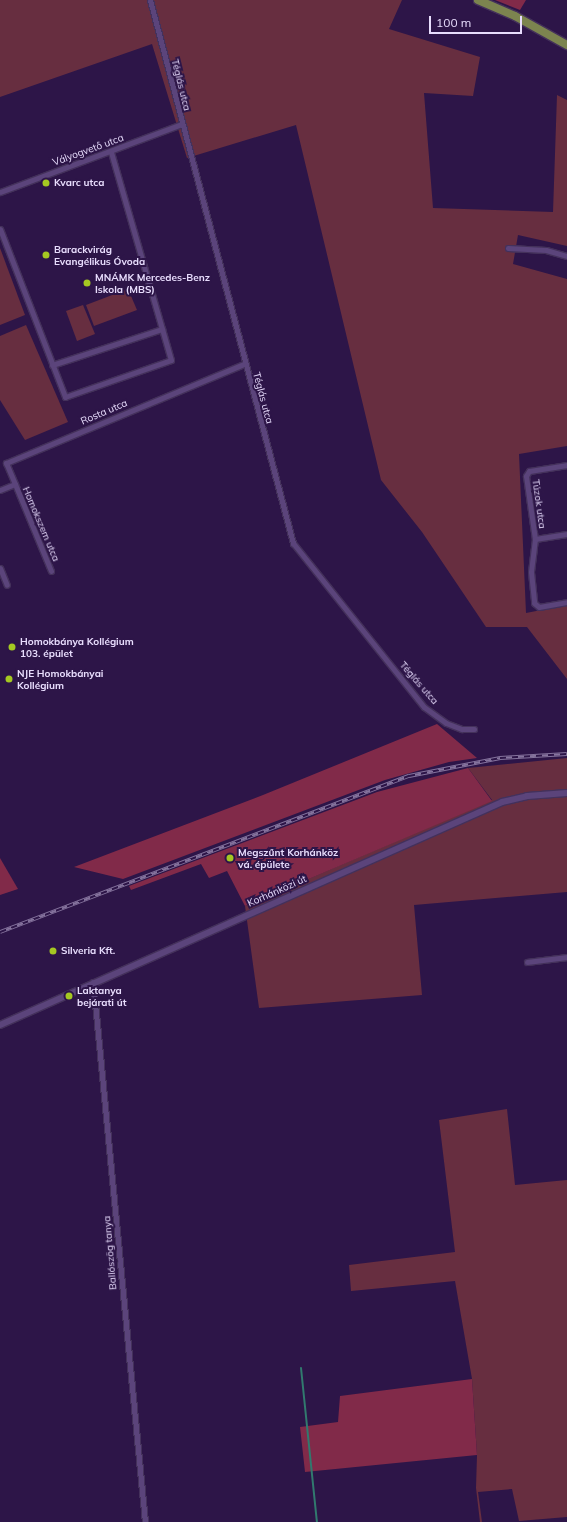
<!DOCTYPE html>
<meta charset="utf-8">
<style>
body{margin:0}
#map{position:relative;width:567px;height:1522px;overflow:hidden;background:#2d1548;font-family:Mulish,sans-serif}
div>[style]{position:absolute}
[style*='--x']{left:calc(var(--x)*1px);top:calc(var(--y)*1px);width:calc(var(--w)*1px);rotate:calc(var(--a)*1deg)}
.green>*{inset:0;background:#672e40}
.forest>*{inset:0;background:#812a49}
.stream>*{height:2px;margin:-1px;padding:0 1px;transform-origin:1px;border-radius:1px;background:#31796e}
.roads{filter:drop-shadow(1px 0 #44315b) drop-shadow(-1px 0 #44315b) drop-shadow(0 1px #44315b) drop-shadow(0 -1px #44315b)}
.minor>*{height:5px;margin:-2.5px;padding:0 2.5px;transform-origin:2.5px;border-radius:2.5px;background:#5b447b}
.tertiary>*{height:6px;margin:-3px;padding:0 3px;transform-origin:3px;border-radius:3px;background:#5b447b}
.primary>*{height:8px;margin:-4px;padding:0 4px;transform-origin:4px;border-radius:4px;background:#7c844f}
.rail>*{height:3.5px;margin-top:-1.75px;transform-origin:0;background:repeating-linear-gradient(90deg,#2d1548 0 6px,#85739d 0 12px);box-sizing:border-box;border-block:1px solid #85739d}
.dots>*{width:11px;height:11px;translate:-50% -50%;box-sizing:border-box;border:2px solid #2d1548;border-radius:50%}
span{translate:-50% -50%;white-space:nowrap;text-align:center;line-height:1.15;-webkit-text-stroke:4px #2d1548;paint-order:stroke}
.street-label{font-size:10px;color:#e8ddfd}
.poi-label{font-size:10px;color:#e8ddfd;font-weight:700}
.left{translate:0 -50%;text-align:left}
.scale{position:absolute;left:429px;top:16px;width:93px;height:18px;box-sizing:border-box;border:2px solid #e8ddfd;border-top:0;padding-left:5px;font-size:12px;line-height:14px;white-space:nowrap;color:#e8ddfd;-webkit-text-stroke:3px #2d1548;paint-order:stroke}
</style>
<div id="map">
<div class="green">
<div style="clip-path:polygon(0 0,402px 0,389px 29px,480px 57px,473px 96px,424px 93px,433px 208px,553px 212px,557px 95px,567px 100px,567px 246px,518px 235px,513px 264px,567px 279px,567px 446px,519px 454px,526px 613px,567px 605px,567px 679px,527px 627px,486px 627px,422px 532px,381px 480px,296px 125px,187px 158px,152px 44px,0 97px)"></div>
<div style="clip-path:polygon(0 248px,25px 315px,0 325px)"></div>
<div style="clip-path:polygon(128px 289px,137px 310px,94px 326px,86px 305px)"></div>
<div style="clip-path:polygon(83px 305px,95px 334px,77px 341px,66px 311px)"></div>
<div style="clip-path:polygon(26px 325px,68px 422px,25px 440px,0 400px,0 336px)"></div>
<div style="clip-path:polygon(567px 758px,567px 892px,414px 905px,422px 995px,259px 1008px,245px 906px,492px 800px,468px 768px)"></div>
<div style="clip-path:polygon(507px 1109px,515px 1185px,567px 1180px,567px 1517px,519px 1521px,512px 1489px,478px 1492px,482px 1522px,480px 1522px,476px 1488px,477px 1455px,472px 1379px,455px 1281px,351px 1291px,349px 1265px,455px 1252px,439px 1120px)"></div>
</div>
<div class="forest">
<div style="clip-path:polygon(495px 0,526px 0,520px 10px)"></div>
<div style="clip-path:polygon(437px 724px,477px 758px,449px 762px,385px 780px,123px 879px,74px 867px,263px 795px)"></div>
<div style="clip-path:polygon(468px 768px,492px 801px,245px 906px,227px 871px,209px 878px,201px 864px,131px 890px,129px 886px,377px 792px)"></div>
<div style="clip-path:polygon(0 858px,18px 889px,0 895px)"></div>
<div style="clip-path:polygon(472px 1379px,477px 1455px,305px 1472px,300px 1427px,338px 1422px,340px 1396px)"></div>
</div>
<div class="stream">
<div style="--x:301;--y:1368;--w:155;--a:84.1"></div>
</div>
<div class="roads">
<div class="minor">
<div style="--x:150;--y:0;--w:562;--a:75.25"></div>
<div style="--x:293;--y:543;--w:210;--a:51.4"></div>
<div style="--x:424;--y:707;--w:27;--a:36"></div>
<div style="--x:446;--y:723;--w:17;--a:21"></div>
<div style="--x:462;--y:729;--w:12;--a:0"></div>
<div style="--x:0;--y:192;--w:194;--a:-20.5"></div>
<div style="--x:0;--y:229;--w:180;--a:68.8"></div>
<div style="--x:65;--y:397;--w:112;--a:-19.2"></div>
<div style="--x:171;--y:360;--w:216;--a:-106.1"></div>
<div style="--x:508;--y:248;--w:38;--a:3"></div>
<div style="--x:546;--y:250;--w:22;--a:16"></div>
<div style="--x:52;--y:365;--w:116;--a:-18.1"></div>
<div style="--x:567;--y:465;--w:38;--a:171"></div>
<div style="--x:529;--y:471;--w:6;--a:121"></div>
<div style="--x:526;--y:476;--w:64;--a:81.9"></div>
<div style="--x:535;--y:539;--w:33;--a:97"></div>
<div style="--x:531;--y:572;--w:31;--a:84"></div>
<div style="--x:534;--y:603;--w:6;--a:39"></div>
<div style="--x:539;--y:607;--w:28;--a:-10"></div>
<div style="--x:15;--y:484;--w:94;--a:67.5"></div>
<div style="--x:0;--y:490;--w:16;--a:-22"></div>
<div style="--x:15;--y:484;--w:23;--a:-113"></div>
<div style="--x:6;--y:463;--w:258;--a:-22.6"></div>
<div style="--x:535;--y:539;--w:32;--a:-9"></div>
<div style="--x:0;--y:568;--w:18;--a:68"></div>
<div style="--x:527;--y:962;--w:40;--a:-7.1"></div>
<div style="--x:93;--y:982;--w:542;--a:84.5"></div>
</div>
<div class="tertiary">
<div style="--x:0;--y:1025;--w:549;--a:-23.95"></div>
<div style="--x:502;--y:802;--w:26;--a:-13"></div>
<div style="--x:527;--y:796;--w:40;--a:-4.3"></div>
</div>
<div class="primary">
<div style="--x:478;--y:0;--w:40;--a:23.4"></div>
<div style="--x:515;--y:16;--w:60;--a:29.1"></div>
</div>
</div>
<div class="rail">
<div style="--x:0;--y:932;--w:438;--a:-20.9"></div>
<div style="--x:409;--y:776;--w:93;--a:-11.2"></div>
<div style="--x:500;--y:758;--w:67;--a:-3.4"></div>
</div>
<div class="dots">
<div style="left:46px;top:183px;background:#a5c822"></div>
<div style="left:46px;top:255px;background:#a5c822"></div>
<div style="left:87px;top:283px;background:#a5c822"></div>
<div style="left:12px;top:647px;background:#a5c822"></div>
<div style="left:9px;top:679px;background:#a5c822"></div>
<div style="left:230px;top:858px;background:#a5c822"></div>
<div style="left:53px;top:951px;background:#a5c822"></div>
<div style="left:69px;top:996px;background:#a5c822"></div>
</div>
<div class="street-label">
<span style="left:181px;top:85px;rotate:76deg">Téglás utca</span>
<span style="left:88px;top:150px;rotate:-20deg">Vályogvető utca</span>
<span style="left:263px;top:398px;rotate:75deg">Téglás utca</span>
<span style="left:104px;top:412px;rotate:-23deg">Rosta utca</span>
<span style="left:539px;top:504px;rotate:82deg">Túzok utca</span>
<span style="left:41px;top:524px;rotate:67deg">Homokszem utca</span>
<span style="left:419px;top:683px;rotate:49deg">Téglás utca</span>
<span style="left:277px;top:891px;rotate:-24deg">Korhánközi út</span>
<span style="left:110px;top:1253px;rotate:-95deg">Ballószög tanya</span>
</div>
<div class="poi-label">
<span class="left" style="left:54px;top:183px">Kvarc utca</span>
<span class="left" style="left:54px;top:255px">Barackvirág<br>Evangélikus Óvoda</span>
<span class="left" style="left:95px;top:283px">MNÁMK Mercedes-Benz<br>Iskola (MBS)</span>
<span class="left" style="left:20px;top:647px">Homokbánya Kollégium<br>103. épület</span>
<span class="left" style="left:17px;top:679px">NJE Homokbányai<br>Kollégium</span>
<span class="left" style="left:238px;top:858px">Megszűnt Korhánköz<br>vá. épülete</span>
<span class="left" style="left:61px;top:951px">Silveria Kft.</span>
<span class="left" style="left:77px;top:996px">Laktanya<br>bejárati út</span>
</div>
<div class="scale">100 m</div>
</div>
